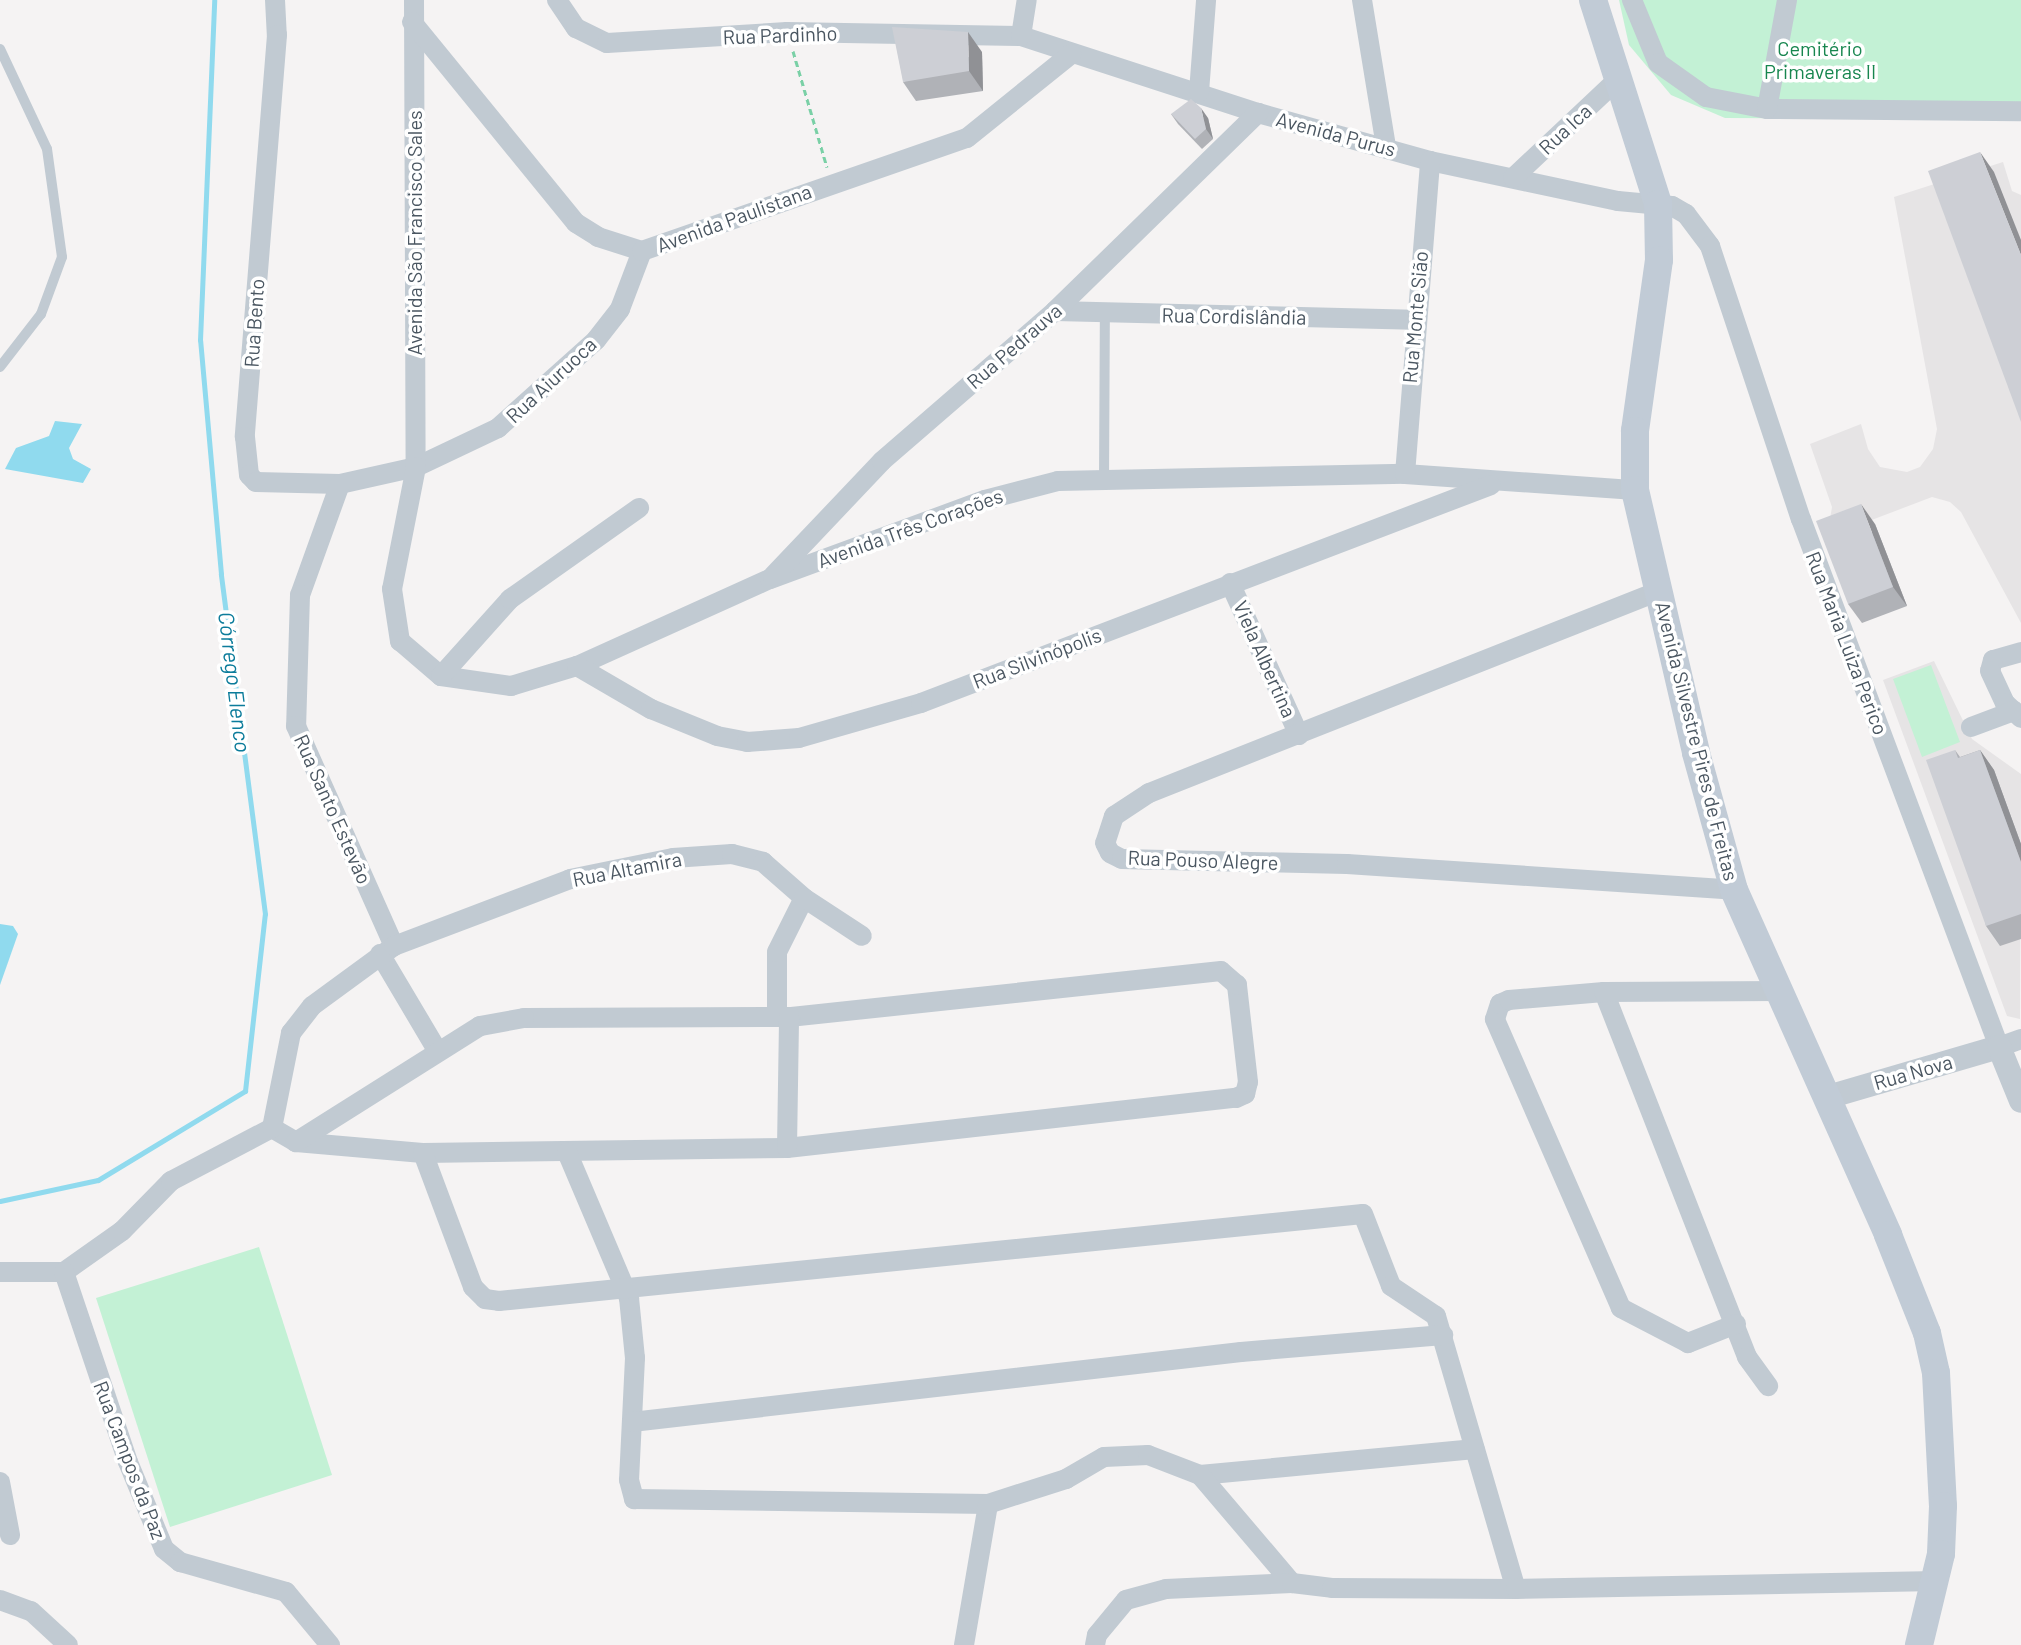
<!DOCTYPE html>
<meta charset="utf-8">
<style>
body{margin:0}
#map{position:relative;width:2021px;height:1645px;overflow:hidden;background:#f5f3f3;font-family:Barlow,sans-serif}
div>[style]{position:absolute}
[style*='--x']{left:calc(var(--x)*1px);top:calc(var(--y)*1px);width:calc(var(--w)*1px);rotate:calc(var(--a)*1deg)}
.education>*{inset:0;background:#e6e4e5}
.green>*{inset:0;background:#c3f1d5}
.water>*{inset:0;background:#90daee}
.stream>*{height:5px;margin:-2.5px;padding:0 2.5px;transform-origin:2.5px;border-radius:2.5px;background:#90daee}
.path>*{height:3px;margin-top:-1.5px;transform-origin:0;background:repeating-linear-gradient(90deg,#7ad0a6 0 6px,transparent 0 10px)}
.service>*{height:10px;margin:-5px;padding:0 5px;transform-origin:5px;border-radius:5px;background:#c1cad2}
.minor>*{height:20px;margin:-10px;padding:0 10px;transform-origin:10px;border-radius:10px;background:#c1cad2}
.tertiary>*{height:24px;margin:-12px;padding:0 12px;transform-origin:12px;border-radius:12px;background:#c1cad2}
.secondary>*{height:28px;margin:-14px;padding:0 14px;transform-origin:14px;border-radius:14px;background:#c1cbd6}
.wall>*{inset:0;background:#b0b2b7}
.shaded-wall>*{inset:0;background:#909195}
.building>*{inset:0;background:#cdcfd5}
span{translate:-50% -50%;white-space:nowrap;text-align:center;line-height:1.15;-webkit-text-stroke:7px #fff;paint-order:stroke}
.street-label{font-size:20px;color:#4a5661}
.park-label{font-size:20px;color:#17864f}
.water-label{font-size:22px;color:#0c7c9b;font-style:italic}
</style>
<div id="map">
<div class="education">
<div style="clip-path:polygon(2003px 162px,2012px 191px,2021px 195px,2021px 623px,1961px 512px,1950px 502px,1932px 497px,1827px 537px,1832px 507px,1810px 444px,1861px 424px,1868px 449px,1880px 467px,1907px 472px,1920px 467px,1933px 449px,1937px 429px,1894px 197px)"></div>
<div style="clip-path:polygon(1934px 661px,1972px 739px,2021px 774px,2020px 1019px,2007px 1016px,1883px 680px)"></div>
</div>
<div class="green">
<div style="clip-path:polygon(1619px 0,2021px 0,2021px 120px,1725px 118px,1671px 95px,1629px 45px)"></div>
<div style="clip-path:polygon(1931px 665px,1960px 742px,1922px 757px,1893px 679px)"></div>
<div style="clip-path:polygon(259px 1247px,332px 1475px,170px 1527px,96px 1298px)"></div>
</div>
<div class="water">
<div style="clip-path:polygon(55px 421px,82px 424px,69px 448px,73px 459px,91px 469px,83px 483px,5px 469px,16px 448px,49px 436px)"></div>
<div style="clip-path:polygon(0 924px,13px 926px,18px 934px,0 985px)"></div>
</div>
<div class="stream">
<div style="--x:0;--y:1201;--w:100;--a:-12.1"></div>
<div style="--x:98;--y:1180;--w:172;--a:-31.2"></div>
<div style="--x:245;--y:1091;--w:178;--a:-83.6"></div>
<div style="--x:265;--y:914;--w:343;--a:-97.4"></div>
<div style="--x:221;--y:574;--w:235;--a:-95.1"></div>
<div style="--x:200;--y:340;--w:340;--a:-87.6"></div>
</div>
<div class="path">
<div style="--x:793;--y:51;--w:121;--a:73.7"></div>
</div>
<div class="service">
<div style="--x:0;--y:49;--w:110;--a:64.8"></div>
<div style="--x:47;--y:149;--w:109;--a:82.1"></div>
<div style="--x:62;--y:257;--w:61;--a:110.2"></div>
<div style="--x:41;--y:314;--w:67;--a:127.7"></div>
<div style="--x:1104;--y:480;--w:168;--a:-89.7"></div>
</div>
<div class="minor">
<div style="--x:275;--y:0;--w:35;--a:87"></div>
<div style="--x:277;--y:35;--w:403;--a:94.6"></div>
<div style="--x:245;--y:437;--w:38;--a:84"></div>
<div style="--x:249;--y:475;--w:10;--a:45"></div>
<div style="--x:256;--y:482;--w:84;--a:1.4"></div>
<div style="--x:340;--y:484;--w:78;--a:-12.6"></div>
<div style="--x:416;--y:467;--w:91;--a:-25.4"></div>
<div style="--x:498;--y:428;--w:132;--a:-41.9"></div>
<div style="--x:596;--y:340;--w:39;--a:-52"></div>
<div style="--x:620;--y:309;--w:62;--a:-69.2"></div>
<div style="--x:414;--y:0;--w:467;--a:89.8"></div>
<div style="--x:416;--y:467;--w:124;--a:101.1"></div>
<div style="--x:392;--y:589;--w:53;--a:81.3"></div>
<div style="--x:400;--y:641;--w:54;--a:40.5"></div>
<div style="--x:441;--y:676;--w:71;--a:8.1"></div>
<div style="--x:511;--y:686;--w:69;--a:-16.9"></div>
<div style="--x:577;--y:666;--w:212;--a:-24.3"></div>
<div style="--x:770;--y:579;--w:229;--a:-20.2"></div>
<div style="--x:985;--y:500;--w:75;--a:-14.6"></div>
<div style="--x:1058;--y:481;--w:347;--a:-1.2"></div>
<div style="--x:1405;--y:474;--w:231;--a:4"></div>
<div style="--x:557;--y:0;--w:34;--a:56"></div>
<div style="--x:576;--y:28;--w:34;--a:26"></div>
<div style="--x:607;--y:43;--w:180;--a:-3.5"></div>
<div style="--x:787;--y:32;--w:234;--a:1"></div>
<div style="--x:1021;--y:36;--w:249;--a:18"></div>
<div style="--x:1258;--y:113;--w:179;--a:15.6"></div>
<div style="--x:1430;--y:161;--w:192;--a:12"></div>
<div style="--x:1618;--y:201;--w:54;--a:5.3"></div>
<div style="--x:1672;--y:206;--w:16;--a:30"></div>
<div style="--x:1686;--y:214;--w:40;--a:53"></div>
<div style="--x:1710;--y:246;--w:288;--a:71.6"></div>
<div style="--x:1801;--y:519;--w:564;--a:69.44"></div>
<div style="--x:1999;--y:1047;--w:23;--a:-20"></div>
<div style="--x:1362;--y:0;--w:149;--a:80.7"></div>
<div style="--x:1632;--y:0;--w:68;--a:67.6"></div>
<div style="--x:1658;--y:63;--w:59;--a:35.3"></div>
<div style="--x:1706;--y:97;--w:62;--a:11.1"></div>
<div style="--x:1767;--y:109;--w:254;--a:0.5"></div>
<div style="--x:412;--y:22;--w:259;--a:50.8"></div>
<div style="--x:576;--y:223;--w:26;--a:32"></div>
<div style="--x:598;--y:237;--w:46;--a:17.7"></div>
<div style="--x:642;--y:251;--w:344;--a:-19.2"></div>
<div style="--x:967;--y:138;--w:134;--a:-38.9"></div>
<div style="--x:1021;--y:36;--w:36;--a:-81"></div>
<div style="--x:1199;--y:92;--w:92;--a:-85.6"></div>
<div style="--x:1767;--y:109;--w:111;--a:-79.6"></div>
<div style="--x:1513;--y:178;--w:143;--a:-43.3"></div>
<div style="--x:1055;--y:311;--w:358;--a:1.4"></div>
<div style="--x:1405;--y:474;--w:314;--a:-85.4"></div>
<div style="--x:340;--y:484;--w:118;--a:109.8"></div>
<div style="--x:300;--y:595;--w:131;--a:91.7"></div>
<div style="--x:296;--y:726;--w:241;--a:66"></div>
<div style="--x:773;--y:576;--w:158;--a:-46.5"></div>
<div style="--x:882;--y:461;--w:229;--a:-40.9"></div>
<div style="--x:1055;--y:311;--w:284;--a:-44.3"></div>
<div style="--x:1230;--y:583;--w:167;--a:65.6"></div>
<div style="--x:1659;--y:591;--w:549;--a:158.39"></div>
<div style="--x:1149;--y:793;--w:42;--a:146.7"></div>
<div style="--x:1114;--y:816;--w:28;--a:108"></div>
<div style="--x:1105;--y:843;--w:11;--a:63"></div>
<div style="--x:1110;--y:853;--w:13;--a:27"></div>
<div style="--x:1122;--y:859;--w:225;--a:1.3"></div>
<div style="--x:1347;--y:864;--w:388;--a:3.8"></div>
<div style="--x:2021;--y:652;--w:29;--a:164"></div>
<div style="--x:1993;--y:660;--w:11;--a:105"></div>
<div style="--x:1990;--y:671;--w:35;--a:65"></div>
<div style="--x:2005;--y:703;--w:22;--a:43"></div>
<div style="--x:577;--y:666;--w:86;--a:30.2"></div>
<div style="--x:651;--y:709;--w:71;--a:22.2"></div>
<div style="--x:717;--y:736;--w:31;--a:11"></div>
<div style="--x:747;--y:742;--w:52;--a:-4.4"></div>
<div style="--x:799;--y:738;--w:127;--a:-16"></div>
<div style="--x:921;--y:703;--w:610;--a:-20.93"></div>
<div style="--x:441;--y:676;--w:103;--a:-48.1"></div>
<div style="--x:510;--y:599;--w:158;--a:-35.2"></div>
<div style="--x:1971;--y:727;--w:46;--a:-20.4"></div>
<div style="--x:380;--y:954;--w:112;--a:59.3"></div>
<div style="--x:1604;--y:992;--w:392;--a:68.6"></div>
<div style="--x:1747;--y:1357;--w:36;--a:54"></div>
<div style="--x:777;--y:1017;--w:65;--a:-90"></div>
<div style="--x:777;--y:952;--w:60;--a:-63.4"></div>
<div style="--x:272;--y:1128;--w:28;--a:30"></div>
<div style="--x:296;--y:1142;--w:127;--a:5"></div>
<div style="--x:423;--y:1153;--w:364;--a:-0.8"></div>
<div style="--x:787;--y:1148;--w:452;--a:-6.4"></div>
<div style="--x:1236;--y:1098;--w:10;--a:-24"></div>
<div style="--x:1245;--y:1094;--w:12;--a:-76"></div>
<div style="--x:1248;--y:1082;--w:98;--a:-96.5"></div>
<div style="--x:1237;--y:985;--w:21;--a:-139"></div>
<div style="--x:1221;--y:971;--w:432;--a:173.9"></div>
<div style="--x:791;--y:1017;--w:267;--a:179.8"></div>
<div style="--x:524;--y:1018;--w:45;--a:169.7"></div>
<div style="--x:480;--y:1026;--w:218;--a:147.8"></div>
<div style="--x:787;--y:1148;--w:131;--a:-89.1"></div>
<div style="--x:567;--y:1152;--w:159;--a:67"></div>
<div style="--x:629;--y:1298;--w:60;--a:84.3"></div>
<div style="--x:635;--y:1358;--w:122;--a:92.8"></div>
<div style="--x:629;--y:1480;--w:20;--a:75"></div>
<div style="--x:634;--y:1499;--w:354;--a:0.8"></div>
<div style="--x:423;--y:1153;--w:143;--a:69.5"></div>
<div style="--x:473;--y:1287;--w:17;--a:45"></div>
<div style="--x:485;--y:1299;--w:14;--a:8"></div>
<div style="--x:499;--y:1301;--w:868;--a:-5.75"></div>
<div style="--x:1363;--y:1214;--w:77;--a:68.7"></div>
<div style="--x:1391;--y:1286;--w:54;--a:33.7"></div>
<div style="--x:1436;--y:1316;--w:284;--a:73.7"></div>
<div style="--x:0;--y:1272;--w:64;--a:0"></div>
<div style="--x:64;--y:1272;--w:71;--a:-35.3"></div>
<div style="--x:122;--y:1231;--w:70;--a:-45.6"></div>
<div style="--x:171;--y:1181;--w:114;--a:-27.7"></div>
<div style="--x:272;--y:1128;--w:97;--a:-78.7"></div>
<div style="--x:291;--y:1033;--w:34;--a:-52"></div>
<div style="--x:312;--y:1006;--w:102;--a:-36.2"></div>
<div style="--x:394;--y:946;--w:188;--a:-20.8"></div>
<div style="--x:570;--y:879;--w:105;--a:-11.5"></div>
<div style="--x:673;--y:858;--w:59;--a:-3.9"></div>
<div style="--x:732;--y:854;--w:32;--a:14"></div>
<div style="--x:763;--y:862;--w:55;--a:41.3"></div>
<div style="--x:804;--y:898;--w:69;--a:33.2"></div>
<div style="--x:64;--y:1272;--w:200;--a:71.4"></div>
<div style="--x:128;--y:1462;--w:94;--a:67.5"></div>
<div style="--x:164;--y:1549;--w:21;--a:39"></div>
<div style="--x:180;--y:1562;--w:110;--a:15.8"></div>
<div style="--x:286;--y:1592;--w:69;--a:50.3"></div>
<div style="--x:1736;--y:1324;--w:52;--a:158.4"></div>
<div style="--x:1688;--y:1343;--w:76;--a:-152.4"></div>
<div style="--x:1621;--y:1308;--w:315;--a:-113.6"></div>
<div style="--x:1495;--y:1019;--w:16;--a:-72"></div>
<div style="--x:1500;--y:1004;--w:10;--a:-24"></div>
<div style="--x:1509;--y:1000;--w:95;--a:-4.8"></div>
<div style="--x:1604;--y:992;--w:177;--a:-0.3"></div>
<div style="--x:632;--y:1422;--w:613;--a:-6.56"></div>
<div style="--x:1241;--y:1352;--w:203;--a:-4.8"></div>
<div style="--x:1200;--y:1475;--w:276;--a:-5.4"></div>
<div style="--x:0;--y:1482;--w:54;--a:79.3"></div>
<div style="--x:0;--y:1600;--w:33;--a:20"></div>
<div style="--x:31;--y:1611;--w:50;--a:42.6"></div>
<div style="--x:964;--y:1645;--w:143;--a:-80.3"></div>
<div style="--x:988;--y:1504;--w:82;--a:-17.8"></div>
<div style="--x:1066;--y:1479;--w:44;--a:-30.1"></div>
<div style="--x:1104;--y:1457;--w:44;--a:-2.6"></div>
<div style="--x:1148;--y:1455;--w:56;--a:21"></div>
<div style="--x:1200;--y:1475;--w:142;--a:49.6"></div>
<div style="--x:1095;--y:1645;--w:10;--a:-79"></div>
<div style="--x:1097;--y:1635;--w:45;--a:-50.4"></div>
<div style="--x:1126;--y:1600;--w:41;--a:-15.4"></div>
<div style="--x:1166;--y:1589;--w:126;--a:-2.7"></div>
<div style="--x:1292;--y:1583;--w:40;--a:7.1"></div>
<div style="--x:1332;--y:1588;--w:184;--a:0.3"></div>
<div style="--x:1516;--y:1589;--w:421;--a:-1.1"></div>
</div>
<div class="tertiary">
<div style="--x:1828;--y:1097;--w:178;--a:-16.3"></div>
<div style="--x:1999;--y:1047;--w:58;--a:67.8"></div>
</div>
<div class="secondary">
<div style="--x:1593;--y:0;--w:214;--a:72.3"></div>
<div style="--x:1658;--y:204;--w:56;--a:89"></div>
<div style="--x:1659;--y:260;--w:173;--a:98"></div>
<div style="--x:1635;--y:431;--w:59;--a:90"></div>
<div style="--x:1635;--y:490;--w:270;--a:76.9"></div>
<div style="--x:1696;--y:753;--w:142;--a:74.5"></div>
<div style="--x:1734;--y:890;--w:378;--a:65.9"></div>
<div style="--x:1888;--y:1235;--w:105;--a:68.3"></div>
<div style="--x:1927;--y:1333;--w:41;--a:77.3"></div>
<div style="--x:1936;--y:1373;--w:133;--a:87"></div>
<div style="--x:1943;--y:1506;--w:48;--a:92.4"></div>
<div style="--x:1941;--y:1554;--w:94;--a:103.6"></div>
</div>
<div class="wall">
<div style="clip-path:polygon(982px 52px,983px 91px,916px 101px,903px 82px)"></div>
<div style="clip-path:polygon(1171px 114px,1208px 118px,1213px 139px,1202px 149px,1178px 124px)"></div>
<div style="clip-path:polygon(1875px 524px,1907px 606px,1862px 623px,1848px 604px)"></div>
<div style="clip-path:polygon(1955px 750px,1960px 757px,1980px 750px,1994px 770px,2021px 844px,2021px 939px,2000px 946px,1986px 926px)"></div>
</div>
<div class="shaded-wall">
<div style="clip-path:polygon(968px 32px,982px 52px,983px 91px,969px 71px)"></div>
<div style="clip-path:polygon(1201px 108px,1208px 118px,1213px 139px,1206px 129px)"></div>
<div style="clip-path:polygon(1980px 152px,1994px 172px,2021px 240px,2021px 255px)"></div>
<div style="clip-path:polygon(1861px 504px,1875px 524px,1907px 606px,1893px 587px)"></div>
<div style="clip-path:polygon(1980px 750px,1994px 770px,2021px 844px,2021px 862px)"></div>
</div>
<div class="building">
<div style="clip-path:polygon(892px 27px,968px 32px,969px 71px,903px 82px)"></div>
<div style="clip-path:polygon(1191px 99px,1201px 108px,1206px 129px,1195px 139px,1171px 114px)"></div>
<div style="clip-path:polygon(1980px 152px,2021px 255px,2021px 422px,1928px 171px)"></div>
<div style="clip-path:polygon(1861px 504px,1893px 587px,1848px 604px,1816px 521px)"></div>
<div style="clip-path:polygon(1955px 750px,1958px 758px,1980px 750px,2021px 862px,2021px 914px,1986px 926px,1926px 760px)"></div>
</div>
<div class="street-label">
<span style="left:780px;top:35px;rotate:-2deg">Rua Pardinho</span>
<span style="left:1565px;top:129px;rotate:-43deg">Rua Ica</span>
<span style="left:1336px;top:134px;rotate:15deg">Avenida Purus</span>
<span style="left:734px;top:218px;rotate:-20deg">Avenida Paulistana</span>
<span style="left:414px;top:233px;rotate:-90deg">Avenida São Francisco Sales</span>
<span style="left:1234px;top:316px;rotate:1deg">Rua Cordislândia</span>
<span style="left:1415px;top:317px;rotate:-85deg">Rua Monte Sião</span>
<span style="left:254px;top:323px;rotate:-86deg">Rua Bento</span>
<span style="left:1014px;top:346px;rotate:-41deg">Rua Pedrauva</span>
<span style="left:551px;top:380px;rotate:-43deg">Rua Aiuruoca</span>
<span style="left:910px;top:528px;rotate:-20deg">Avenida Três Corações</span>
<span style="left:1847px;top:643px;rotate:69deg">Rua Maria Luiza Perico</span>
<span style="left:1037px;top:658px;rotate:-21deg">Rua Silvinópolis</span>
<span style="left:1265px;top:659px;rotate:66deg">Viela Albertina</span>
<span style="left:1697px;top:741px;rotate:76deg">Avenida Silvestre Pires de Freitas</span>
<span style="left:333px;top:809px;rotate:66deg">Rua Santo Estevão</span>
<span style="left:1203px;top:860px;rotate:2deg">Rua Pouso Alegre</span>
<span style="left:627px;top:869px;rotate:-11deg">Rua Altamira</span>
<span style="left:1913px;top:1072px;rotate:-16deg">Rua Nova</span>
<span style="left:130px;top:1460px;rotate:69deg">Rua Campos da Paz</span>
</div>
<div class="park-label">
<span style="left:1820px;top:60px">Cemitério<br>Primaveras II</span>
</div>
<div class="water-label">
<span style="left:235px;top:682px;rotate:83deg">Córrego Elenco</span>
</div>
</div>
